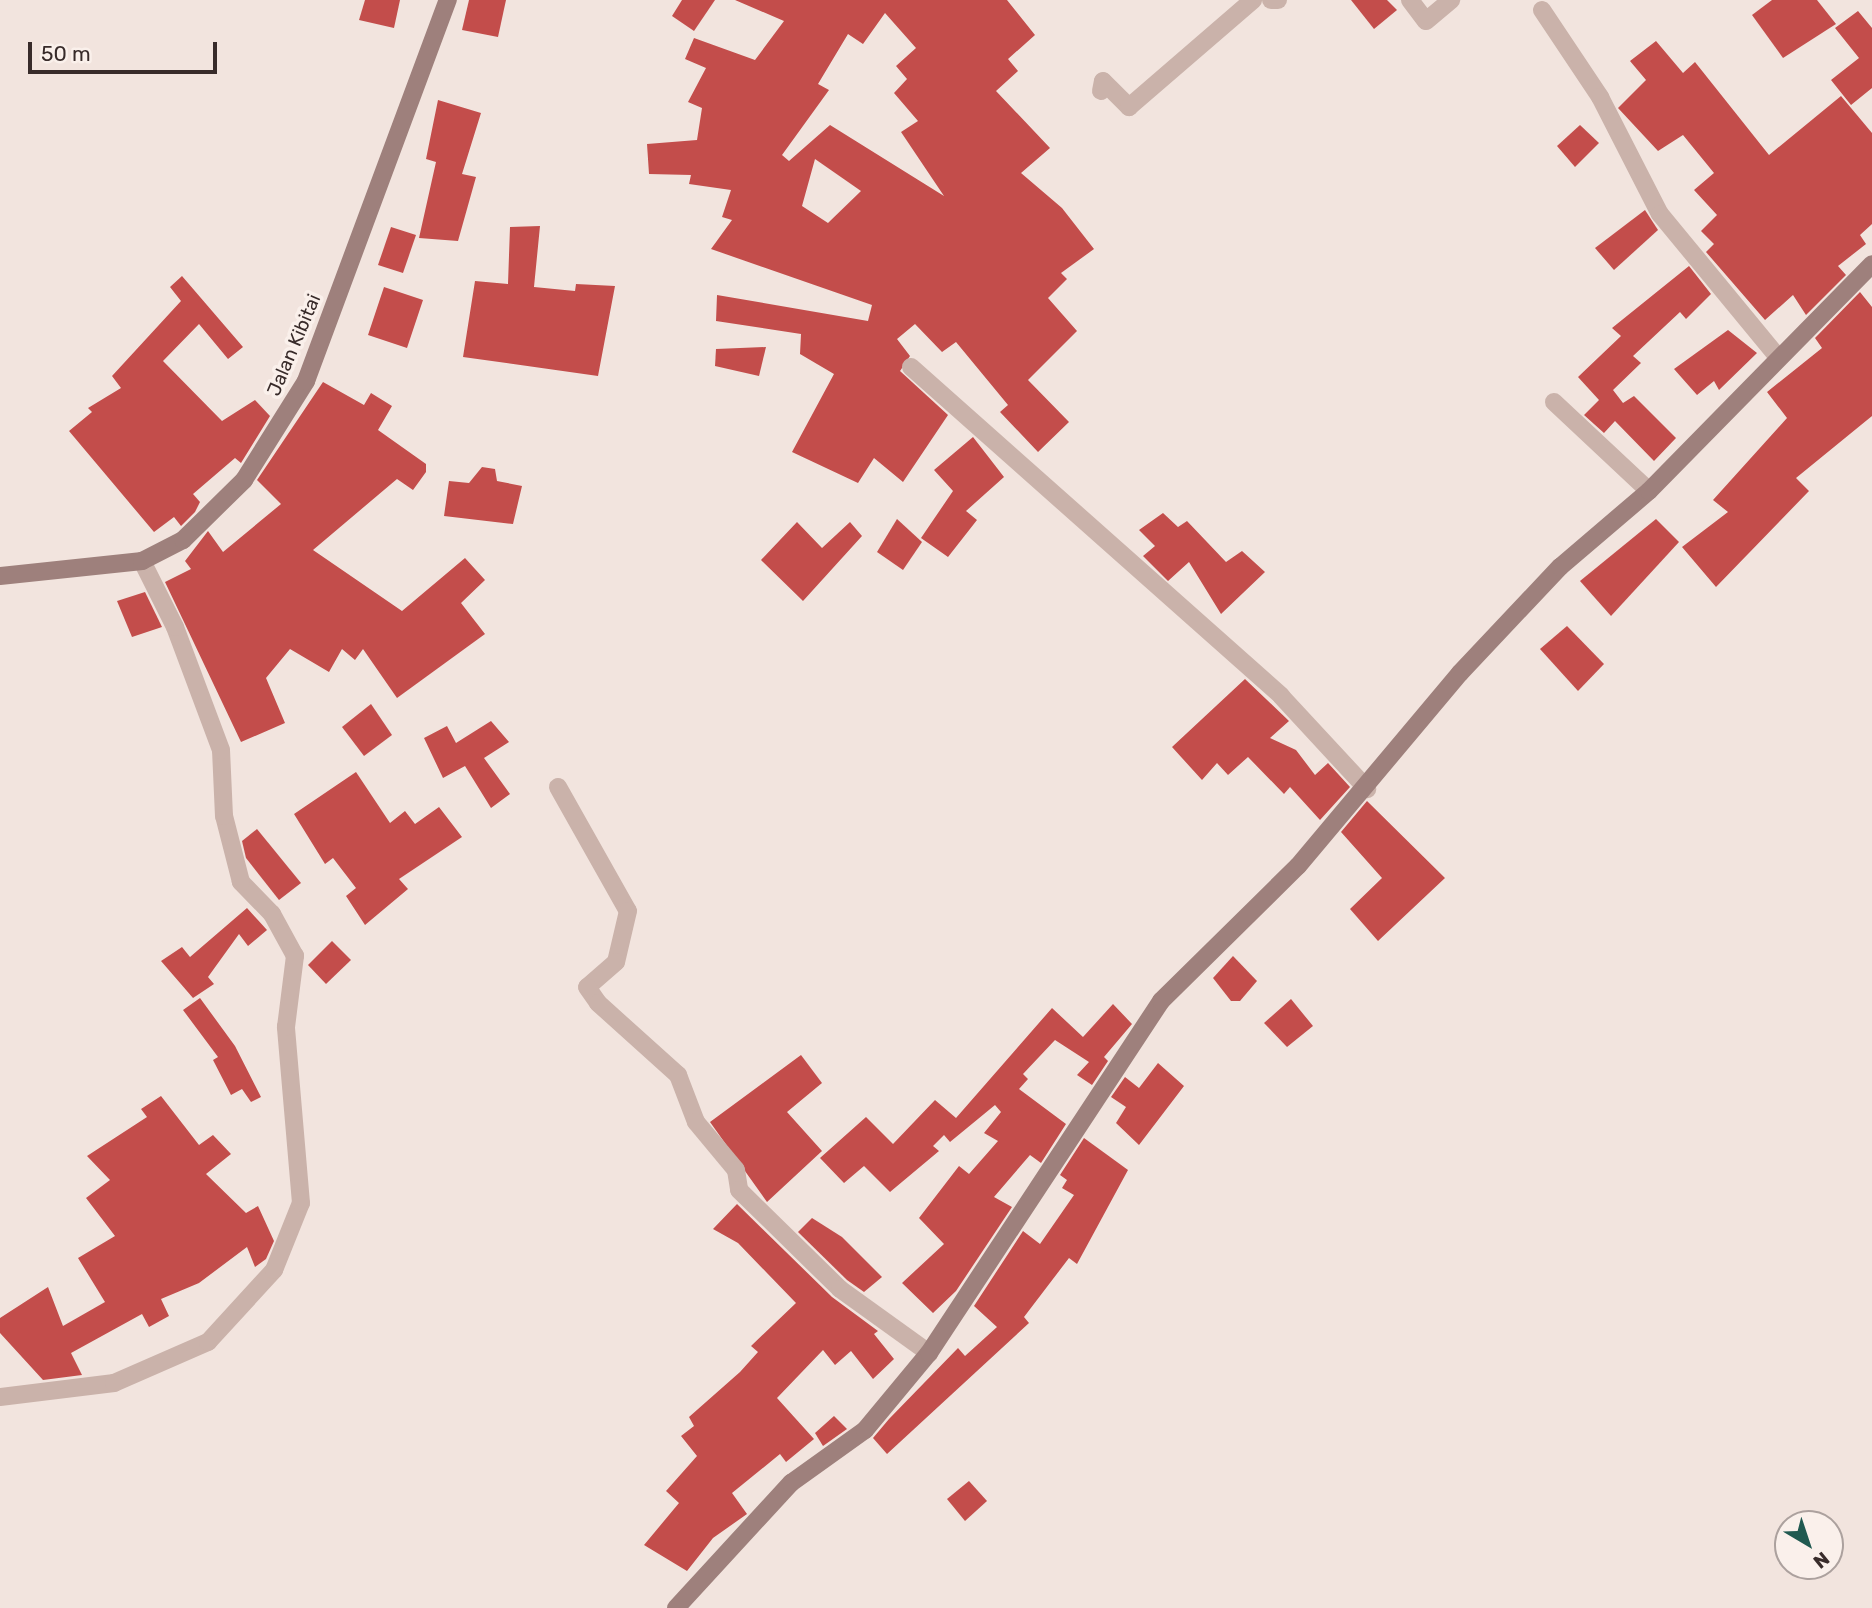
<!DOCTYPE html>
<style>
body{margin:0}
#map{position:relative;width:1872px;height:1608px;overflow:hidden;background:#f2e4de;font-family:Rubik,sans-serif}
div>[style]{position:absolute}
[style*='--x']{left:calc(var(--x)*1px);top:calc(var(--y)*1px);width:calc(var(--w)*1px);rotate:calc(var(--a)*1deg)}
.building>*{inset:0;background:#c34d4b}
.street>*{height:18px;margin:-9px;padding:0 9px;transform-origin:9px;border-radius:9px;background:#cab2aa}
.secondary>*{height:18px;margin:-9px;padding:0 9px;transform-origin:9px;border-radius:9px;background:#9e807c}
span{translate:-50% -50%;white-space:nowrap;text-align:center;line-height:1.15;-webkit-text-stroke:7px #faf0eb;paint-order:stroke}
.street-label{font-size:19px;color:#382b2a}
.north{position:absolute;left:1774px;top:1510px;width:70px;height:70px;box-sizing:border-box;background:#faf0eb;border:2px solid #aca19e;border-radius:50%;rotate:141deg;font-size:19px;font-weight:700;line-height:28px;text-align:center;color:#382b2a}
.north::after{content:'';display:block;margin:auto;width:24px;height:32px;background:#205950;clip-path:polygon(50% 0,100% 100%,50% 72%,0 100%)}
.scale{position:absolute;left:28px;top:42px;width:189px;height:32px;box-sizing:border-box;border:4px solid #382b2a;border-top:0;padding-left:9px;font-size:21px;line-height:24px;white-space:nowrap;color:#382b2a;-webkit-text-stroke:5px #faf0eb;paint-order:stroke}
</style>
<div id="map">
<div class="building">
<div style="clip-path:polygon(365px 0,400px 0,394px 28px,359px 20px)"></div>
<div style="clip-path:polygon(469px 0,506px 0,498px 37px,462px 30px)"></div>
<div style="clip-path:polygon(682px 0,715px 0,694px 31px,672px 16px)"></div>
<div style="clip-path:polygon(evenodd,735px 0,1007px 0,1035px 35px,1008px 59px,1018px 71px,996px 91px,1050px 148px,1021px 173px,1062px 208px,1094px 249px,1061px 273px,1067px 279px,1048px 298px,1077px 331px,1028px 380px,1069px 422px,1038px 452px,1000px 412px,1008px 405px,956px 342px,942px 352px,915px 324px,897px 339px,910px 356px,900px 371px,948px 415px,903px 482px,874px 458px,858px 483px,792px 452px,834px 374px,800px 354px,801px 334px,716px 321px,717px 295px,868px 321px,872px 305px,711px 249px,732px 220px,722px 217px,731px 190px,689px 184px,691px 175px,649px 174px,647px 144px,697px 140px,702px 108px,688px 102px,706px 68px,685px 59px,694px 38px,755px 60px,784px 21px,735px 0,885px 13px,916px 48px,896px 66px,907px 79px,894px 93px,918px 121px,901px 132px,944px 196px,830px 125px,789px 161px,782px 155px,829px 90px,818px 84px,848px 34px,863px 44px,885px 13px,735px 0,815px 159px,861px 191px,828px 223px,802px 206px,815px 159px)"></div>
<div style="clip-path:polygon(1351px 0,1387px 0,1397px 10px,1374px 29px)"></div>
<div style="clip-path:polygon(1772px 0,1817px 0,1836px 24px,1783px 58px,1752px 15px)"></div>
<div style="clip-path:polygon(1858px 11px,1872px 28px,1872px 88px,1851px 105px,1831px 80px,1859px 58px,1835px 28px)"></div>
<div style="clip-path:polygon(1656px 41px,1683px 73px,1695px 62px,1769px 155px,1841px 96px,1872px 133px,1872px 224px,1860px 235px,1866px 244px,1838px 266px,1846px 275px,1806px 315px,1793px 295px,1765px 320px,1706px 252px,1714px 244px,1701px 231px,1717px 215px,1694px 190px,1714px 173px,1683px 135px,1658px 151px,1618px 108px,1646px 80px,1630px 61px)"></div>
<div style="clip-path:polygon(438px 100px,481px 113px,462px 174px,476px 177px,458px 241px,419px 238px,436px 162px,426px 159px)"></div>
<div style="clip-path:polygon(1580px 125px,1599px 143px,1575px 167px,1557px 146px)"></div>
<div style="clip-path:polygon(1645px 210px,1658px 230px,1614px 270px,1595px 248px)"></div>
<div style="clip-path:polygon(540px 226px,534px 287px,575px 291px,576px 284px,615px 286px,598px 376px,463px 357px,475px 281px,508px 284px,510px 227px)"></div>
<div style="clip-path:polygon(391px 227px,416px 235px,403px 273px,378px 265px)"></div>
<div style="clip-path:polygon(1689px 266px,1711px 294px,1686px 319px,1680px 312px,1633px 356px,1641px 363px,1613px 390px,1623px 403px,1634px 396px,1676px 438px,1654px 461px,1615px 421px,1604px 433px,1584px 415px,1599px 400px,1578px 377px,1621px 336px,1612px 328px)"></div>
<div style="clip-path:polygon(182px 276px,243px 347px,228px 359px,199px 324px,163px 361px,222px 421px,255px 400px,270px 416px,241px 463px,235px 458px,193px 494px,200px 502px,195px 512px,181px 526px,174px 517px,154px 532px,69px 431px,92px 412px,88px 408px,121px 388px,112px 376px,181px 301px,170px 287px)"></div>
<div style="clip-path:polygon(384px 287px,423px 300px,407px 348px,368px 335px)"></div>
<div style="clip-path:polygon(1860px 292px,1872px 307px,1872px 416px,1796px 478px,1809px 491px,1716px 587px,1682px 547px,1728px 512px,1713px 500px,1787px 418px,1767px 392px,1822px 348px,1815px 338px)"></div>
<div style="clip-path:polygon(1728px 330px,1757px 353px,1719px 390px,1714px 381px,1697px 395px,1674px 369px)"></div>
<div style="clip-path:polygon(766px 347px,759px 376px,715px 366px,716px 349px)"></div>
<div style="clip-path:polygon(323px 382px,364px 405px,371px 393px,392px 406px,378px 430px,426px 464px,426px 472px,413px 490px,397px 479px,313px 550px,402px 611px,465px 558px,485px 580px,461px 603px,485px 634px,397px 698px,363px 649px,355px 660px,342px 649px,329px 672px,290px 649px,266px 678px,285px 723px,241px 742px,165px 582px,191px 569px,185px 561px,208px 531px,223px 552px,281px 504px,257px 480px)"></div>
<div style="clip-path:polygon(973px 437px,1004px 477px,966px 511px,977px 520px,948px 557px,921px 538px,953px 491px,934px 470px)"></div>
<div style="clip-path:polygon(482px 467px,495px 469px,497px 481px,522px 486px,513px 524px,444px 516px,449px 481px,469px 483px)"></div>
<div style="clip-path:polygon(1163px 513px,1178px 527px,1187px 521px,1226px 562px,1242px 551px,1265px 572px,1221px 614px,1189px 562px,1168px 581px,1143px 556px,1155px 546px,1139px 530px)"></div>
<div style="clip-path:polygon(897px 519px,922px 542px,903px 570px,877px 552px)"></div>
<div style="clip-path:polygon(1656px 519px,1679px 542px,1611px 616px,1580px 581px)"></div>
<div style="clip-path:polygon(797px 522px,822px 548px,850px 522px,862px 536px,803px 601px,761px 560px)"></div>
<div style="clip-path:polygon(145px 592px,162px 627px,132px 637px,117px 601px)"></div>
<div style="clip-path:polygon(1567px 626px,1604px 664px,1578px 691px,1540px 649px)"></div>
<div style="clip-path:polygon(1245px 679px,1289px 721px,1270px 738px,1296px 750px,1315px 775px,1328px 763px,1350px 787px,1320px 820px,1290px 787px,1284px 794px,1248px 757px,1228px 775px,1217px 763px,1202px 780px,1172px 747px)"></div>
<div style="clip-path:polygon(371px 704px,392px 735px,364px 756px,342px 727px)"></div>
<div style="clip-path:polygon(491px 721px,509px 742px,484px 758px,510px 794px,491px 808px,465px 766px,443px 778px,424px 738px,447px 726px,456px 743px)"></div>
<div style="clip-path:polygon(356px 772px,390px 823px,405px 811px,415px 824px,439px 807px,462px 837px,399px 879px,408px 889px,365px 925px,346px 896px,356px 888px,333px 858px,325px 864px,294px 814px)"></div>
<div style="clip-path:polygon(1367px 801px,1445px 878px,1378px 941px,1350px 909px,1382px 878px,1341px 832px)"></div>
<div style="clip-path:polygon(257px 829px,301px 883px,279px 900px,246px 858px,242px 841px)"></div>
<div style="clip-path:polygon(247px 908px,267px 930px,248px 946px,239px 934px,208px 977px,214px 984px,193px 998px,161px 961px,182px 947px,190px 957px)"></div>
<div style="clip-path:polygon(332px 941px,351px 960px,326px 984px,308px 965px)"></div>
<div style="clip-path:polygon(1233px 956px,1257px 981px,1240px 1001px,1231px 1001px,1213px 978px)"></div>
<div style="clip-path:polygon(200px 998px,235px 1046px,261px 1097px,251px 1102px,242px 1089px,231px 1095px,213px 1060px,218px 1057px,183px 1010px)"></div>
<div style="clip-path:polygon(1291px 999px,1313px 1026px,1287px 1047px,1264px 1023px)"></div>
<div style="clip-path:polygon(1113px 1004px,1132px 1024px,1104px 1057px,1108px 1061px,1092px 1085px,1077px 1075px,1089px 1062px,1055px 1040px,1023px 1074px,1028px 1079px,1019px 1089px,1066px 1124px,1041px 1163px,1030px 1155px,994px 1197px,1012px 1207px,956px 1291px,933px 1313px,902px 1283px,944px 1244px,919px 1218px,959px 1166px,969px 1174px,998px 1141px,984px 1133px,1001px 1112px,995px 1105px,950px 1142px,944px 1135px,933px 1146px,939px 1151px,890px 1192px,864px 1166px,844px 1183px,820px 1158px,866px 1117px,893px 1144px,935px 1100px,956px 1118px,1052px 1008px,1083px 1037px)"></div>
<div style="clip-path:polygon(801px 1055px,822px 1083px,787px 1112px,822px 1151px,767px 1202px,710px 1122px)"></div>
<div style="clip-path:polygon(1158px 1063px,1184px 1086px,1139px 1145px,1116px 1123px,1126px 1107px,1111px 1097px,1125px 1077px,1139px 1088px)"></div>
<div style="clip-path:polygon(161px 1096px,199px 1145px,213px 1135px,231px 1154px,206px 1174px,246px 1213px,258px 1206px,274px 1241px,266px 1259px,255px 1267px,247px 1247px,199px 1283px,161px 1299px,169px 1316px,149px 1327px,142px 1314px,71px 1353px,82px 1375px,43px 1380px,0 1333px,0 1318px,48px 1287px,63px 1326px,105px 1302px,78px 1258px,115px 1236px,86px 1198px,110px 1180px,87px 1156px,147px 1117px,141px 1109px)"></div>
<div style="clip-path:polygon(1084px 1138px,1128px 1170px,1077px 1264px,1069px 1258px,1024px 1317px,1029px 1323px,887px 1454px,873px 1438px,889px 1419px,958px 1348px,965px 1356px,997px 1327px,974px 1306px,1023px 1231px,1040px 1244px,1074px 1195px,1062px 1188px,1067px 1180px,1060px 1175px)"></div>
<div style="clip-path:polygon(737px 1204px,832px 1297px,878px 1331px,874px 1334px,894px 1359px,873px 1379px,851px 1351px,835px 1365px,823px 1350px,777px 1398px,814px 1439px,786px 1462px,780px 1454px,732px 1493px,747px 1514px,713px 1538px,687px 1571px,644px 1545px,679px 1503px,666px 1491px,697px 1456px,681px 1436px,694px 1426px,689px 1417px,740px 1372px,758px 1352px,751px 1346px,796px 1303px,738px 1243px,713px 1229px)"></div>
<div style="clip-path:polygon(812px 1218px,842px 1237px,882px 1277px,864px 1292px,847px 1280px,798px 1232px)"></div>
<div style="clip-path:polygon(834px 1416px,847px 1429px,823px 1446px,815px 1433px)"></div>
<div style="clip-path:polygon(969px 1481px,987px 1501px,965px 1521px,947px 1499px)"></div>
</div>
<div class="street">
<div style="--x:1271;--y:0;--w:7;--a:0"></div>
<div style="--x:1410;--y:0;--w:26;--a:53"></div>
<div style="--x:1426;--y:21;--w:33;--a:-40"></div>
<div style="--x:1542;--y:10;--w:105;--a:56.3"></div>
<div style="--x:1600;--y:97;--w:131;--a:62.9"></div>
<div style="--x:1660;--y:214;--w:185;--a:50.5"></div>
<div style="--x:1101;--y:91;--w:10;--a:-79"></div>
<div style="--x:1103;--y:81;--w:37;--a:45"></div>
<div style="--x:1129;--y:107;--w:164;--a:-40.8"></div>
<div style="--x:911;--y:367;--w:495;--a:41.6"></div>
<div style="--x:1281;--y:696;--w:127;--a:47.2"></div>
<div style="--x:1554;--y:402;--w:130;--a:43.1"></div>
<div style="--x:558;--y:787;--w:142;--a:60.6"></div>
<div style="--x:628;--y:911;--w:52;--a:103.2"></div>
<div style="--x:616;--y:962;--w:38;--a:139"></div>
<div style="--x:587;--y:987;--w:19;--a:55"></div>
<div style="--x:598;--y:1003;--w:108;--a:42"></div>
<div style="--x:678;--y:1075;--w:50;--a:69"></div>
<div style="--x:696;--y:1122;--w:62;--a:50.2"></div>
<div style="--x:736;--y:1170;--w:20;--a:81"></div>
<div style="--x:739;--y:1190;--w:141;--a:44.4"></div>
<div style="--x:840;--y:1289;--w:110;--a:35.7"></div>
<div style="--x:0;--y:1397;--w:115;--a:-7"></div>
<div style="--x:114;--y:1383;--w:103;--a:-23.6"></div>
<div style="--x:208;--y:1342;--w:98;--a:-47.5"></div>
<div style="--x:274;--y:1270;--w:72;--a:-68.1"></div>
<div style="--x:301;--y:1203;--w:177;--a:-94.9"></div>
<div style="--x:286;--y:1027;--w:72;--a:-82.8"></div>
<div style="--x:295;--y:956;--w:48;--a:-118.7"></div>
<div style="--x:272;--y:914;--w:45;--a:-134.1"></div>
<div style="--x:241;--y:882;--w:68;--a:-104.4"></div>
<div style="--x:224;--y:816;--w:66;--a:-92.6"></div>
<div style="--x:221;--y:750;--w:131;--a:-110.5"></div>
<div style="--x:175;--y:627;--w:74;--a:-116.6"></div>
</div>
<div class="secondary">
<div style="--x:0;--y:576;--w:143;--a:-6"></div>
<div style="--x:142;--y:561;--w:46;--a:-27.1"></div>
<div style="--x:183;--y:540;--w:86;--a:-44.5"></div>
<div style="--x:244;--y:480;--w:117;--a:-57.9"></div>
<div style="--x:306;--y:381;--w:407;--a:-69.6"></div>
<div style="--x:676;--y:1608;--w:170;--a:-47.4"></div>
<div style="--x:791;--y:1483;--w:91;--a:-35.6"></div>
<div style="--x:865;--y:1430;--w:100;--a:-50.3"></div>
<div style="--x:929;--y:1353;--w:422;--a:-56.6"></div>
<div style="--x:1161;--y:1001;--w:192;--a:-44.6"></div>
<div style="--x:1298;--y:866;--w:252;--a:-50"></div>
<div style="--x:1460;--y:673;--w:146;--a:-46.7"></div>
<div style="--x:1560;--y:567;--w:117;--a:-40.5"></div>
<div style="--x:1649;--y:491;--w:318;--a:-45.5"></div>
</div>
<div class="street-label">
<span style="left:294px;top:345px;rotate:-67deg">Jalan Kibitai</span>
</div>
<div class="north">N</div>
<div class="scale">50 m</div>
</div>
